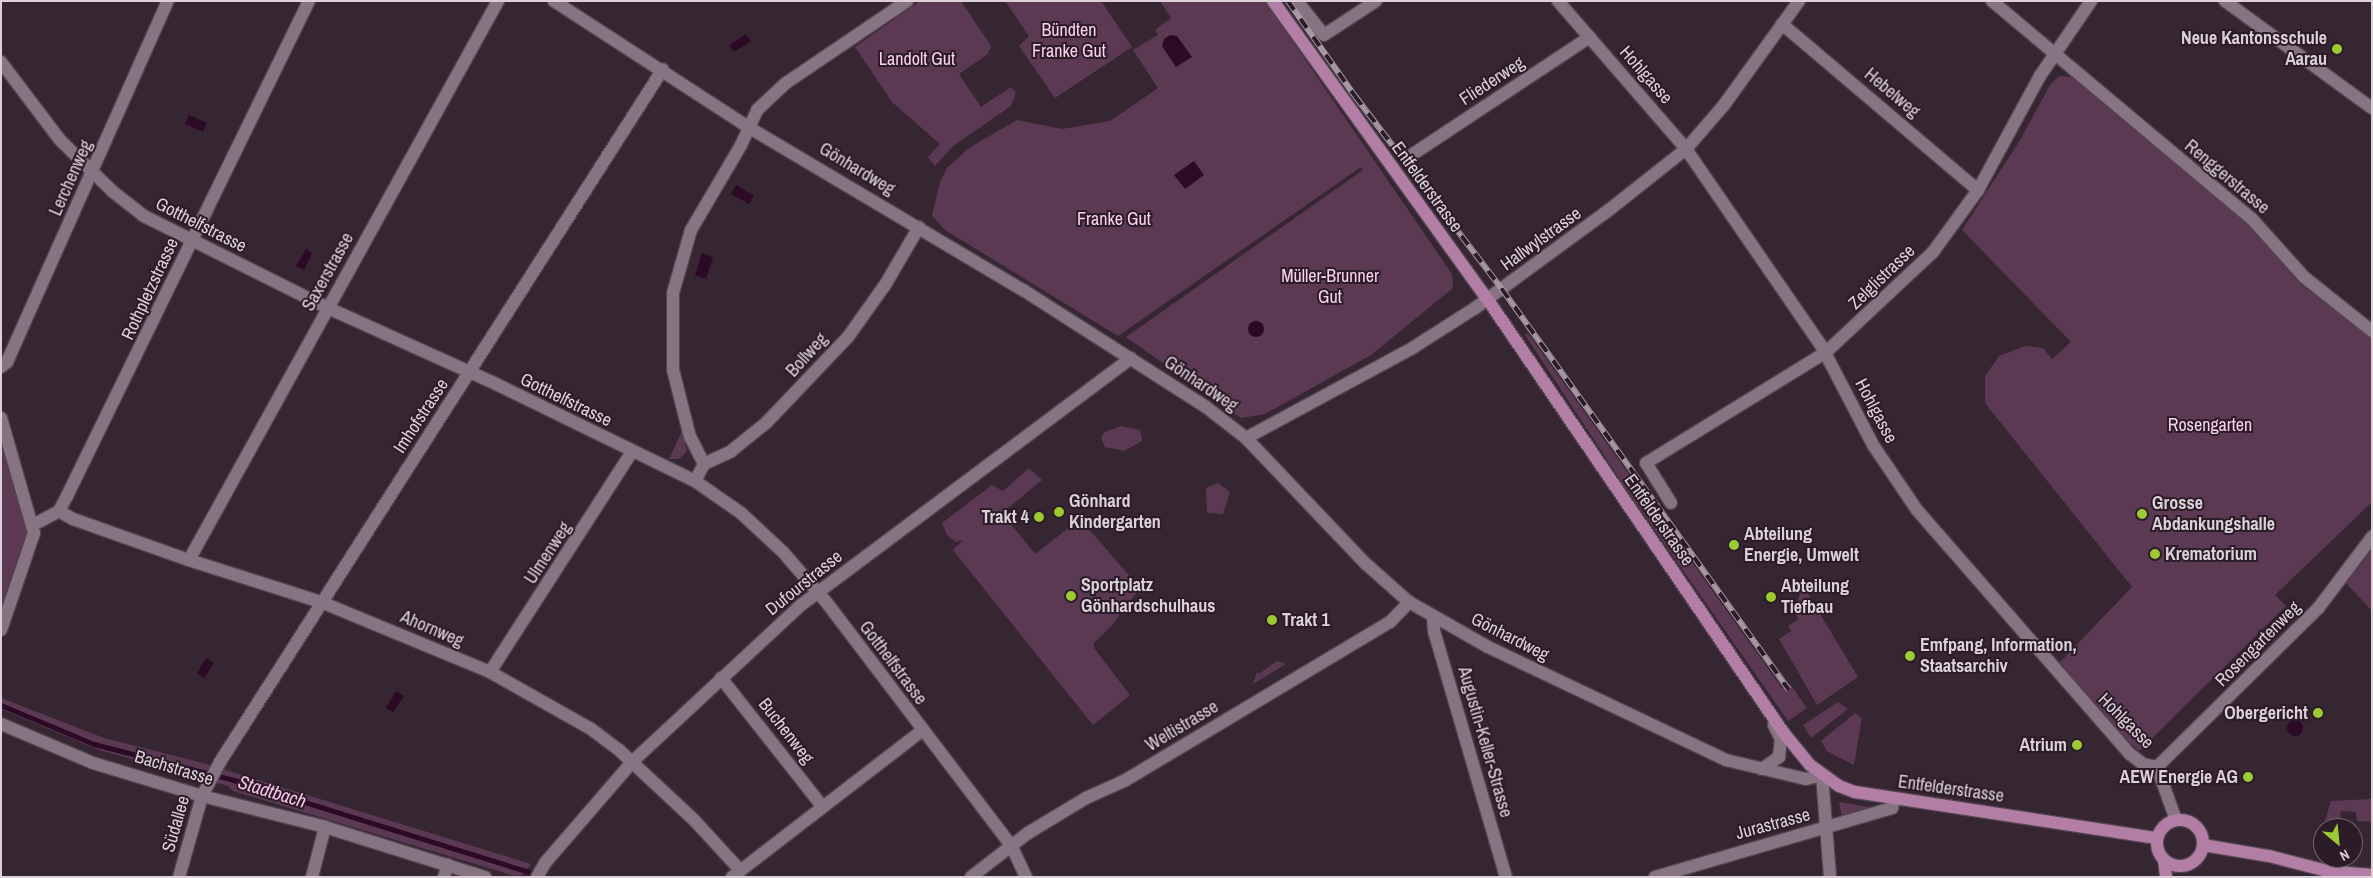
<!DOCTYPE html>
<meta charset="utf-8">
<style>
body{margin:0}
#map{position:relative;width:2373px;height:878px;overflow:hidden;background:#362632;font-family:"Archivo Narrow",sans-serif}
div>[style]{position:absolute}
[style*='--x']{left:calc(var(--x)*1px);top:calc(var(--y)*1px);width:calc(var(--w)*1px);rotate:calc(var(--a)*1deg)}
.green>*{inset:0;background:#5c3953}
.water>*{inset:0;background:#2c0a26}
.round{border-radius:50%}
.stream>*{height:4.5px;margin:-2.25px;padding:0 2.25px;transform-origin:2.25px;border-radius:2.25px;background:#2c0a26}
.roads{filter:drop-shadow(1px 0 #52454f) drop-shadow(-1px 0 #52454f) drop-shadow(0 1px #52454f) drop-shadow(0 -1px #52454f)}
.minor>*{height:12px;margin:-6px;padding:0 6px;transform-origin:6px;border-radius:6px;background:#877482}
.major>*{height:12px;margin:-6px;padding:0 6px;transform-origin:6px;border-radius:6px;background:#b27ea5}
.major>.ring{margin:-6px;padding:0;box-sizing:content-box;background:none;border:12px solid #b27ea5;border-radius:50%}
.rail>*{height:5.5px;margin-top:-2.75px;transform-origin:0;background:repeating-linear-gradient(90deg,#2c1c28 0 11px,#a598a2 0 22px);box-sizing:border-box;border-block:1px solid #a598a2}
.dots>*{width:14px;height:14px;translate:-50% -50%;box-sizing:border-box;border:2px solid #2c1c28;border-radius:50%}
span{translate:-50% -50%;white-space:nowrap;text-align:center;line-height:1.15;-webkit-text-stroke:4px #2c1c28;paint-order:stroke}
.park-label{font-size:18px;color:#fbd2f0}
.poi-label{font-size:18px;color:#dcd1d9;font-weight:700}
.right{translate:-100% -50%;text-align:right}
.left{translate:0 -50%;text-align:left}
.street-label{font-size:18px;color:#dcd1d9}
.water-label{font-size:19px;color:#f9c4eb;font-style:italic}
.frame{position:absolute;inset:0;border:2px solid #dcd1d9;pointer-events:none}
.north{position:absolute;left:2313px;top:818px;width:50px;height:50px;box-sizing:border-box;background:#2c1c28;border:1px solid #72646f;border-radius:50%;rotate:152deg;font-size:14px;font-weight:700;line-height:20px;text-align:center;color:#dcd1d9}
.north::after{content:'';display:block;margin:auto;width:18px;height:22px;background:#9cca32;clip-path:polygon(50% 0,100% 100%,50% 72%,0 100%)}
</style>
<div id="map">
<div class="green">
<div style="clip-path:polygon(920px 1px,961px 1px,991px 46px,988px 54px,959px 74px,981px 107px,1011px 87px,1016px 92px,1011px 106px,953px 146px,935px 166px,928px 157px,940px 144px,892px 102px,855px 47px)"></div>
<div style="clip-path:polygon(1005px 1px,1101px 1px,1132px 47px,1055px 98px,1019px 46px,1029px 36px)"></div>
<div style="clip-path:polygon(1160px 1px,1265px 1px,1452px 274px,1453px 288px,1371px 355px,1265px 414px,1241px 418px,1126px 337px,1363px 170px,1361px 167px,1118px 336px,945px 230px,932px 216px,940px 182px,947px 168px,969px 148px,1017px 120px,1062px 129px,1110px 121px,1158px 88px,1133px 50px,1158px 35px,1155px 30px,1171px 18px)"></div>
<div style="clip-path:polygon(2059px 76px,2071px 77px,2152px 141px,2258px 233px,2299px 283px,2372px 339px,2372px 502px,2275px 595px,2286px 606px,2139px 751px,2099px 714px,2060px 662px,2132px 587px,1985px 403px,1985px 376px,1999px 356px,2025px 346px,2043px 348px,2052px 359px,2071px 342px,1962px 230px,2020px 140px,2050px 85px)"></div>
<div style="clip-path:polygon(1528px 333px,1782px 688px,1790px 684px,1807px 708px,1788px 721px,1623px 484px,1525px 335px)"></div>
<div style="clip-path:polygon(1px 418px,33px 525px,1px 630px)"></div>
<div style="clip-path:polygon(1121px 426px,1140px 430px,1142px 441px,1124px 451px,1105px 447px,1101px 438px,1104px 432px)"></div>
<div style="clip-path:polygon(682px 431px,687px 451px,679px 459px,669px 459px)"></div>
<div style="clip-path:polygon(1029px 468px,1042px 480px,1002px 513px,1035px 554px,1080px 519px,1140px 588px,1112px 625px,1094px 643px,1094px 648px,1130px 695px,1093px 725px,953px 550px,963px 540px,956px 542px,947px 535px,942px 523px,992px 485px,1003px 491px)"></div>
<div style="clip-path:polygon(1218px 483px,1230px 492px,1223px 514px,1207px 513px,1206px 488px)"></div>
<div style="clip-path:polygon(2372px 550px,2372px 611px,2346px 583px)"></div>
<div style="clip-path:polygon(1805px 589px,1858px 677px,1817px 705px,1779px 639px,1791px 631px,1788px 626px,1799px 619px,1795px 614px,1800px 593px)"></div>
<div style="clip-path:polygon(1277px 661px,1286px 664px,1253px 684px,1257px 672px,1259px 674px)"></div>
<div style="clip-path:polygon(1px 698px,104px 738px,203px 763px,531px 864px,522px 875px,515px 876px,233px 791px,228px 786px,99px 750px,1px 709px)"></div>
<div style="clip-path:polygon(1838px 702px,1848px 709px,1811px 738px,1803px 725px)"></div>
<div style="clip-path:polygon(1855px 713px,1862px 718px,1854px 765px,1827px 751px,1821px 741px)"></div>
<div style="clip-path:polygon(2372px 799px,2372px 822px,2357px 821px,2356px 812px,2341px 811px,2339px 828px,2323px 827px,2331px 801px)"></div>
<div style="clip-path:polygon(1839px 802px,1869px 807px,1871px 809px,1842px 817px)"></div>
</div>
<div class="water">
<div style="clip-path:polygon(746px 34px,751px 41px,734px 52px,729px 45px)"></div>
<div style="clip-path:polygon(1170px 35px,1177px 36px,1192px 57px,1176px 67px,1162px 46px,1164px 39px)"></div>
<div style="clip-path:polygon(189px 115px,207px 123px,203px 132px,185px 124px)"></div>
<div style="clip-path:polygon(1194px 161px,1204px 175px,1185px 189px,1174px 175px)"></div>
<div style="clip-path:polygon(736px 185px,754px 196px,749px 204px,731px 194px)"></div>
<div style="clip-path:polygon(306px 249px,312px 253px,304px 270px,296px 266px)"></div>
<div style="clip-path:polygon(702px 253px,713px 257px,706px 279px,695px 275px)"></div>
<div class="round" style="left:1248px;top:321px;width:16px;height:16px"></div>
<div style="clip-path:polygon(206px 658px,214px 663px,204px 678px,197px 673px)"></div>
<div style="clip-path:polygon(396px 691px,404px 696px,393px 712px,386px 708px)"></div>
<div class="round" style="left:2287px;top:720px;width:16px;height:16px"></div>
</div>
<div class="stream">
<div style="--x:1;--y:705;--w:101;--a:22.8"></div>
<div style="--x:94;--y:744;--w:145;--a:14.4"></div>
<div style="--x:234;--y:780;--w:316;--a:17.3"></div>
</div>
<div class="roads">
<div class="minor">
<div style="--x:554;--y:1;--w:231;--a:33"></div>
<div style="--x:748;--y:127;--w:320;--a:30.7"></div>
<div style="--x:1023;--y:290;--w:217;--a:32.6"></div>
<div style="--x:1206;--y:407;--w:51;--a:37.8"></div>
<div style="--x:1246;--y:438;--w:173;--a:46.4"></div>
<div style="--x:1365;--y:563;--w:59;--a:41.6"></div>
<div style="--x:1409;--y:602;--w:91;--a:29.7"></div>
<div style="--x:1488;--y:647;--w:263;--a:25.4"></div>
<div style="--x:1726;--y:760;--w:82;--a:13.4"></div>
<div style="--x:1806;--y:779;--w:16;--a:-14"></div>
<div style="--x:1822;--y:775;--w:102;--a:85.5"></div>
<div style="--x:1297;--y:1;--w:43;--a:51.5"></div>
<div style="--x:1324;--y:35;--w:62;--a:-33.2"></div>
<div style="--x:1558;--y:1;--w:196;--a:49.1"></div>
<div style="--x:1686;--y:149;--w:240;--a:55.5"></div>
<div style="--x:1822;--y:347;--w:110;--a:62.5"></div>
<div style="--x:1873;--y:445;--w:78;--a:55.9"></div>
<div style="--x:1917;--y:510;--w:324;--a:48.9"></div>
<div style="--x:2130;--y:754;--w:16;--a:38"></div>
<div style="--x:2143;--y:764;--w:14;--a:12"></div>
<div style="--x:1992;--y:1;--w:339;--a:40"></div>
<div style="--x:2252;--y:219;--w:78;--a:48.1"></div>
<div style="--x:2304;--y:277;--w:87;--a:38.5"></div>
<div style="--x:2225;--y:1;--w:182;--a:36.1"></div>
<div style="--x:1782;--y:24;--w:257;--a:40.3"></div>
<div style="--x:1;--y:62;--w:98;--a:52.9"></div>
<div style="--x:60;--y:140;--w:73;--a:44.4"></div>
<div style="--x:112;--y:191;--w:41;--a:38"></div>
<div style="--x:144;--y:216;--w:206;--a:26.6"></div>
<div style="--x:328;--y:308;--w:184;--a:24.3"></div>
<div style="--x:496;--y:384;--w:221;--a:26"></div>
<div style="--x:695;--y:481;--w:56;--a:34.8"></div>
<div style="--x:741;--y:513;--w:57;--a:42.9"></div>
<div style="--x:783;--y:552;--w:67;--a:49.2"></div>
<div style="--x:827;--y:603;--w:306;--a:52.8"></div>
<div style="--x:1012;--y:847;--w:33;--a:65"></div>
<div style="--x:1413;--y:154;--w:212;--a:-33.5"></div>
<div style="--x:1;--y:367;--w:8;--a:-40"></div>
<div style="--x:7;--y:362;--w:395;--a:-66"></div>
<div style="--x:1;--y:418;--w:120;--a:74"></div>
<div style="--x:34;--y:533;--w:102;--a:108.8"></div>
<div style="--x:1246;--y:438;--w:191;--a:-28.4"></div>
<div style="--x:1414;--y:347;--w:72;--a:-32.6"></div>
<div style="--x:1475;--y:308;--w:166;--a:-36.2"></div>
<div style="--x:1609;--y:210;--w:98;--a:-38.4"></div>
<div style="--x:1686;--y:149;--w:58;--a:-49.2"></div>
<div style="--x:1724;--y:105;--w:128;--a:-54.2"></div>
<div style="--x:704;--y:464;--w:30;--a:-117"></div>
<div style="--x:690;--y:437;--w:69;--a:-104.2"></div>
<div style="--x:673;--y:370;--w:77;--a:-90"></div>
<div style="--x:673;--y:293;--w:66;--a:-74.1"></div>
<div style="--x:691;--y:230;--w:99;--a:-59.5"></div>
<div style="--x:741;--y:145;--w:38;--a:-65"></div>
<div style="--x:757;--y:110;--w:40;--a:-43"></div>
<div style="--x:786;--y:83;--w:146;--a:-34.1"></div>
<div style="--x:695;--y:481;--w:19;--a:-62"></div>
<div style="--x:704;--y:464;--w:29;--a:-25"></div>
<div style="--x:730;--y:452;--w:46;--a:-38.9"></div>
<div style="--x:766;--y:423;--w:119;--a:-46.4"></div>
<div style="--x:848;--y:337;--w:64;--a:-54.6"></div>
<div style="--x:885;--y:285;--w:67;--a:-59.6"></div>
<div style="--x:1671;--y:503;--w:47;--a:-122"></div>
<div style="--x:1646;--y:463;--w:210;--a:-31.6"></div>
<div style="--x:1825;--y:353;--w:148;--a:-43.1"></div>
<div style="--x:1933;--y:252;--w:77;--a:-54"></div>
<div style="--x:1978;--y:190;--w:130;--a:-61.5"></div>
<div style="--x:2040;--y:76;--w:91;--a:-55.8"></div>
<div style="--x:59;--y:511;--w:16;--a:30"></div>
<div style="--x:73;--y:519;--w:123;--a:19.5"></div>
<div style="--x:189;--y:560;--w:139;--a:17.7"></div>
<div style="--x:321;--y:602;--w:183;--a:22.5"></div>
<div style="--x:490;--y:672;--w:116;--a:29.4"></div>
<div style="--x:591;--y:729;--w:35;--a:37"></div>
<div style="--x:619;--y:750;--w:103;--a:43"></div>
<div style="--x:694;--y:820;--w:68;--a:47.4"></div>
<div style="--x:33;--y:525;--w:30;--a:-28"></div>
<div style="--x:59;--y:511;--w:17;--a:-62"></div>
<div style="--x:67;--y:496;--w:551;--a:-63.95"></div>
<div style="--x:189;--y:560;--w:639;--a:-61.07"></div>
<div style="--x:1433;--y:616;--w:15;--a:86"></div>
<div style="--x:1434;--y:631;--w:256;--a:73.7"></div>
<div style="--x:490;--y:672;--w:262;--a:-57.2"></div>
<div style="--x:721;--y:678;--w:164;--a:51.7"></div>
<div style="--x:1;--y:724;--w:100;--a:23"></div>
<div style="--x:93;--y:763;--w:114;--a:16.8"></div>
<div style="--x:202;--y:796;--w:127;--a:14.1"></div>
<div style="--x:325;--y:827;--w:168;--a:17.4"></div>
<div style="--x:2157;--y:767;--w:228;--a:-44.6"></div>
<div style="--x:2319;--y:607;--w:88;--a:-52.9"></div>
<div style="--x:2157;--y:767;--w:56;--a:70.3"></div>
<div style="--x:1762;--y:769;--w:21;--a:-35"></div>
<div style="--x:1779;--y:757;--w:18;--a:-84"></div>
<div style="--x:1781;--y:739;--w:16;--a:-117"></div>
<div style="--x:179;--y:877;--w:84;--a:-74.1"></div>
<div style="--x:202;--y:796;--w:38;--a:-62"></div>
<div style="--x:220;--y:762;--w:822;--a:-57.41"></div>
<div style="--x:312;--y:877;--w:52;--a:-75.4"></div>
<div style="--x:444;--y:877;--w:13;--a:-72"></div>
<div style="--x:537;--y:877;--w:16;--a:-60"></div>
<div style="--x:545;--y:863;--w:135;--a:-49.2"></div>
<div style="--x:633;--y:761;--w:229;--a:-42.9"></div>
<div style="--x:801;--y:605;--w:412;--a:-36.8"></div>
<div style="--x:732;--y:877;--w:241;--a:-37.6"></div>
<div style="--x:971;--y:877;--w:72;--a:-37.7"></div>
<div style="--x:1028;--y:833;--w:68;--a:-31.1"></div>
<div style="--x:1086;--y:798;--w:42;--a:-24.1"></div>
<div style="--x:1124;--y:781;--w:310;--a:-30.9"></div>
<div style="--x:1390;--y:622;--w:28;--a:-46"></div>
<div style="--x:1655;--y:877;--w:247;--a:-16.2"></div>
<div style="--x:1892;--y:808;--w:9;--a:-77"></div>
</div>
<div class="major">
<div style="--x:1273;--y:1;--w:368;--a:54.3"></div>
<div style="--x:1488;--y:300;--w:523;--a:55.67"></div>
<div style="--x:1783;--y:732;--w:43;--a:50.7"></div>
<div style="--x:1810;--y:765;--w:36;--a:36"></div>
<div style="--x:1839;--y:786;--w:17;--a:21"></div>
<div style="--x:1855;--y:792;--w:305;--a:8.7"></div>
<div class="ring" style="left:2157px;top:820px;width:34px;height:34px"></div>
<div style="--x:2203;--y:845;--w:67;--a:9.5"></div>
<div style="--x:2269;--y:856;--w:60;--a:14.5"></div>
<div style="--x:2327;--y:871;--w:45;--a:5.1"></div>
<div style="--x:2164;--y:860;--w:17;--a:83"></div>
</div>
</div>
<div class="rail">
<div style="--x:1288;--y:1;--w:116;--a:54.8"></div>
<div style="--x:1355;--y:96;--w:243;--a:52.7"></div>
<div style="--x:1502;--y:289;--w:493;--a:54.4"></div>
</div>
<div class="dots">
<div style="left:2337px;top:49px;background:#9cca32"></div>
<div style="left:1059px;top:512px;background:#9cca32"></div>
<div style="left:2142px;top:514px;background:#9cca32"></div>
<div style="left:1039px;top:517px;background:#9cca32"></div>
<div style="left:1734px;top:545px;background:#9cca32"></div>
<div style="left:2155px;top:554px;background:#9cca32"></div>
<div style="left:1071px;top:596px;background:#9cca32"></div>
<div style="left:1771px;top:597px;background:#9cca32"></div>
<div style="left:1272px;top:620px;background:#9cca32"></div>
<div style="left:1910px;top:656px;background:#9cca32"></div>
<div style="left:2318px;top:713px;background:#9cca32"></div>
<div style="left:2077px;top:745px;background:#9cca32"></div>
<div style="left:2248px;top:777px;background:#9cca32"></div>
</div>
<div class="park-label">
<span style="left:1069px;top:41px">Bündten<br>Franke Gut</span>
<span style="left:917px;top:59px">Landolt Gut</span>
<span style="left:1114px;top:219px">Franke Gut</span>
<span style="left:1330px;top:287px">Müller-Brunner<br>Gut</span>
<span style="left:2210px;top:425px">Rosengarten</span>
</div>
<div class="poi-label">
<span class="right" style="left:2327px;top:49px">Neue Kantonsschule<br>Aarau</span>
<span class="left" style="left:1069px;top:512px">Gönhard<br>Kindergarten</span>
<span class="left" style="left:2152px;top:514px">Grosse<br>Abdankungshalle</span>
<span class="right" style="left:1029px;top:517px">Trakt 4</span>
<span class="left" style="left:1744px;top:545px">Abteilung<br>Energie, Umwelt</span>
<span class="left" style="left:2165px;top:554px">Krematorium</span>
<span class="left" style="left:1081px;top:596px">Sportplatz<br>Gönhardschulhaus</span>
<span class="left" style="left:1781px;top:597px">Abteilung<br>Tiefbau</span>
<span class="left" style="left:1282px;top:620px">Trakt 1</span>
<span class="left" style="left:1920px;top:656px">Emfpang, Information,<br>Staatsarchiv</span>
<span class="right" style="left:2308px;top:713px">Obergericht</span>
<span class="right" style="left:2067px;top:745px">Atrium</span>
<span class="right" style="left:2238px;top:777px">AEW Energie AG</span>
</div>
<div class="street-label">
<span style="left:1646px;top:75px;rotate:49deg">Hohlgasse</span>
<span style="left:1492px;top:81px;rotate:-33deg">Fliederweg</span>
<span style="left:1892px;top:93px;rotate:40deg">Hebelweg</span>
<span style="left:857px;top:169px;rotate:31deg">Gönhardweg</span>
<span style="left:2227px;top:177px;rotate:40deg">Renggerstrasse</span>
<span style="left:71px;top:178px;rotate:-66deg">Lerchenweg</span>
<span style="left:1427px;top:187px;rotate:54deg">Entfelderstrasse</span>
<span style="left:201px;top:225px;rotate:27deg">Gotthelfstrasse</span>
<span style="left:1541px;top:239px;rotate:-36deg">Hallwylstrasse</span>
<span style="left:328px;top:272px;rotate:-61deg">Saxerstrasse</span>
<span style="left:1882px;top:277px;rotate:-44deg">Zelglistrasse</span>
<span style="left:150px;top:289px;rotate:-65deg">Rothpletzstrasse</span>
<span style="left:807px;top:355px;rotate:-48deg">Bollweg</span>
<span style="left:1201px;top:384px;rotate:34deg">Gönhardweg</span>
<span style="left:566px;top:400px;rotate:26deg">Gotthelfstrasse</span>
<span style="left:1876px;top:411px;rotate:62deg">Hohlgasse</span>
<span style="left:421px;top:416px;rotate:-57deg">Imhofstrasse</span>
<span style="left:1659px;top:520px;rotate:55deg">Entfelderstrasse</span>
<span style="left:548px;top:553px;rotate:-57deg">Ulmenweg</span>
<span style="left:804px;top:583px;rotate:-39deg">Dufourstrasse</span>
<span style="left:432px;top:629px;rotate:23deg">Ahornweg</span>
<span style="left:1510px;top:637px;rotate:27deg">Gönhardweg</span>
<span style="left:2258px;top:644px;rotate:-45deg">Rosengartenweg</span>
<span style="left:893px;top:663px;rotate:53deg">Gotthelfstrasse</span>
<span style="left:2126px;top:721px;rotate:45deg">Hohlgasse</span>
<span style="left:1182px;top:726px;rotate:-31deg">Weltistrasse</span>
<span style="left:786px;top:731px;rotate:52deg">Buchenweg</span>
<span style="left:1485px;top:742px;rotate:74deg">Augustin-Keller-Strasse</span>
<span style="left:174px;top:768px;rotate:17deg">Bachstrasse</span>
<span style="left:1951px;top:789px;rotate:8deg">Entfelderstrasse</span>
<span style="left:176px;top:824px;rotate:-74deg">Südallee</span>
<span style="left:1773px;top:824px;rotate:-15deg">Jurastrasse</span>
</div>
<div class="water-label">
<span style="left:272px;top:792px;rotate:17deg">Stadtbach</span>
</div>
<div class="frame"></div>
<div class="north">N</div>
</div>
